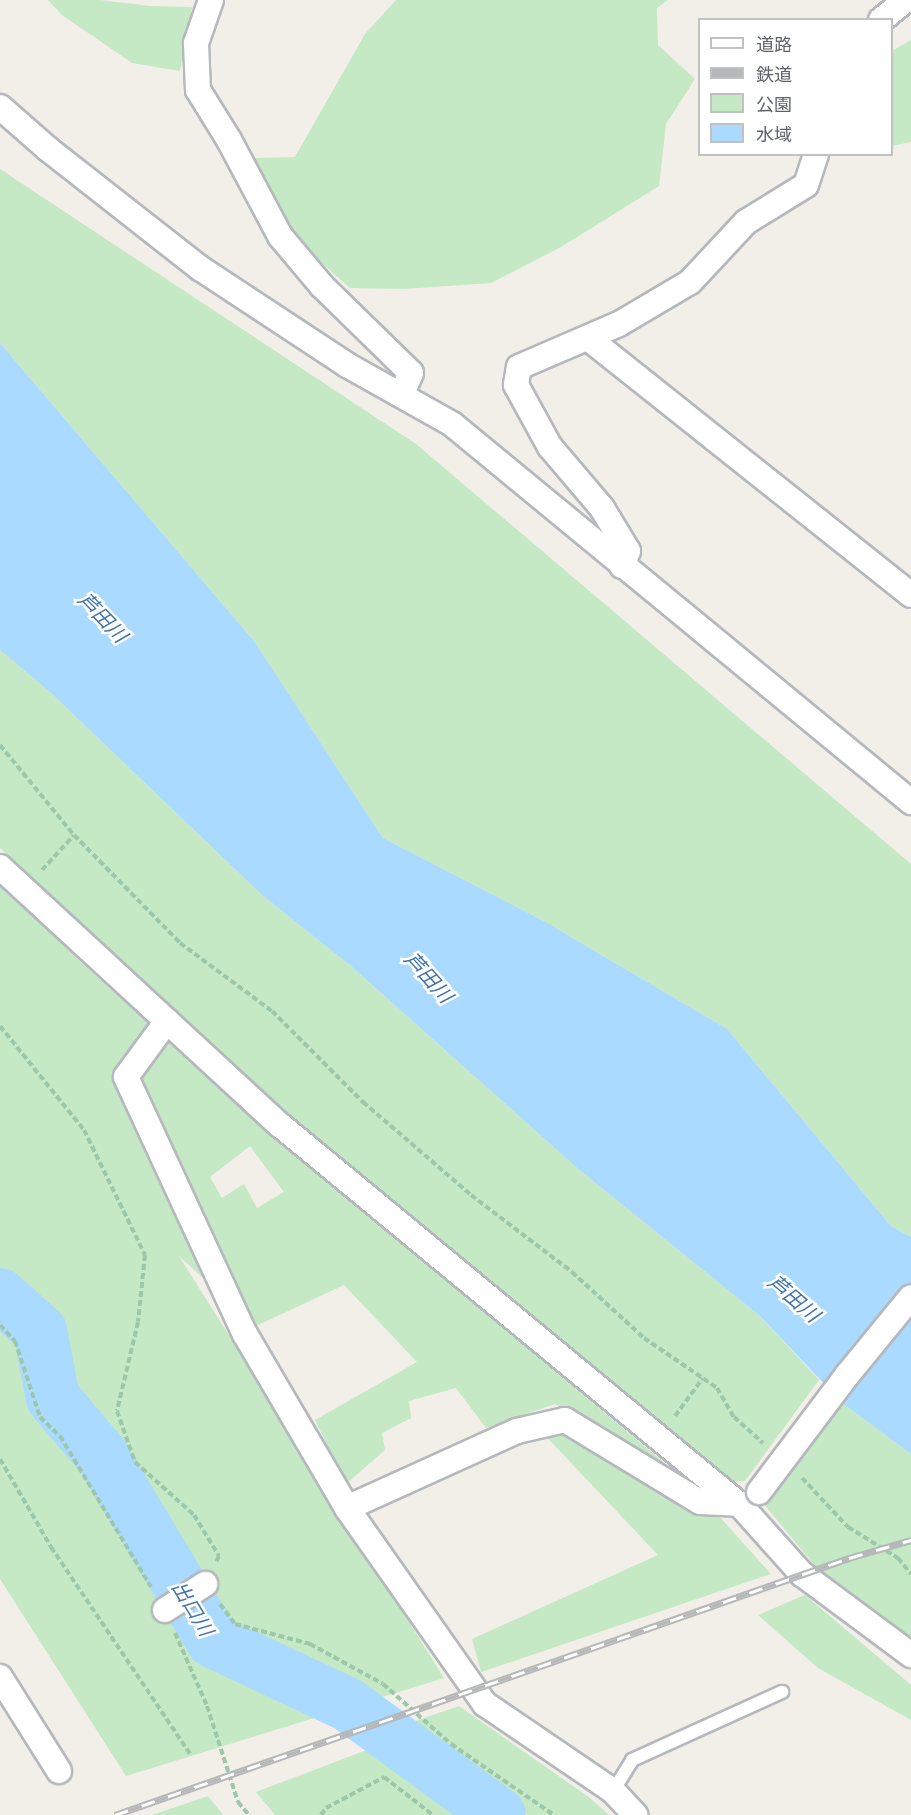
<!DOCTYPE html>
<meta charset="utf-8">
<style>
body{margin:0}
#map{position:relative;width:911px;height:1815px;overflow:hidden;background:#f1efe8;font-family:Commissioner,"Noto Sans JP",sans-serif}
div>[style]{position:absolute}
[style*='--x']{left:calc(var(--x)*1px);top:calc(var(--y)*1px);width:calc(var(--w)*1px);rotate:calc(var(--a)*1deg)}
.green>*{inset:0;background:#c5e8c5}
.water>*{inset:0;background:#aadaff}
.river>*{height:54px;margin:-27px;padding:0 27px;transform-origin:27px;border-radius:27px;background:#aadaff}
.path>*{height:4px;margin-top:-2px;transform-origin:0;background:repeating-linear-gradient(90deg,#9cc7a9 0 6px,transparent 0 9px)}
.roads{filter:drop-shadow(2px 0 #b5b8bc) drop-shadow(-2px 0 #b5b8bc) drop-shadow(0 2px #b5b8bc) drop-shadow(0 -2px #b5b8bc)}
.service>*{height:12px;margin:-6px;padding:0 6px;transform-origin:6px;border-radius:6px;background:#fff}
.minor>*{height:24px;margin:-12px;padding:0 12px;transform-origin:12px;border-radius:12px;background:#fff}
.rail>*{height:7px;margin-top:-3.5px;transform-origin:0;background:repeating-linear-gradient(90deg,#fff 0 14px,#b6b7b8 0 28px);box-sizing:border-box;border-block:2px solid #b6b7b8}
.bridges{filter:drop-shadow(2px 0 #b5b8bc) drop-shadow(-2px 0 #b5b8bc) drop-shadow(0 2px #b5b8bc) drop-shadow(0 -2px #b5b8bc)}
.minor-bridge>*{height:24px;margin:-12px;padding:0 12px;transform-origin:12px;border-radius:12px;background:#fff}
span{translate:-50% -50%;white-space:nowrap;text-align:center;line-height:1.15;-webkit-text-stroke:5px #fff;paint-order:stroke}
.water-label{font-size:20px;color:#4174aa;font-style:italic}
.legend{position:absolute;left:698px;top:18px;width:195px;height:138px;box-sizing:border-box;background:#fff;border:2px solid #bfc1c3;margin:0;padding:8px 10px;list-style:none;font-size:18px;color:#5f6368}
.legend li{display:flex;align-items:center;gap:12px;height:30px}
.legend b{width:30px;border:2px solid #bfc1c3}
</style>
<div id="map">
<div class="green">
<div style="clip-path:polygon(48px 0,100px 0,150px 6px,192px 7px,180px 71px,132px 63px,62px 15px)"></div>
<div style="clip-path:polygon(396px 0,668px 0,657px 8px,658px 45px,695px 79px,666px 124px,659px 186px,561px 247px,491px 283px,404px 289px,350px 288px,302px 245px,251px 158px,295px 157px,365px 34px)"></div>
<div style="clip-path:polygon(911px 40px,911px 142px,892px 146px,892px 51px)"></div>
<div style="clip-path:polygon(0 169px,416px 444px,911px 864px,911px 1237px,891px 1226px,727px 1029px,544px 921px,383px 838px,254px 641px,0 343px)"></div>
<div style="clip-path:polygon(0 650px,50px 692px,263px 896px,351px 966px,577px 1168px,760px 1316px,819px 1380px,745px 1481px,727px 1481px,350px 1171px,0 848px)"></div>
<div style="clip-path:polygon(evenodd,0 882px,72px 954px,249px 1116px,684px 1479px,555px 1404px,486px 1428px,456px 1388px,409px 1401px,411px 1418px,382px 1433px,385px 1450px,346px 1484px,315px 1420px,417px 1362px,344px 1285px,256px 1326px,179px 1256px,444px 1678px,126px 1776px,0 1579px,0 882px,250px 1146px,284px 1192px,257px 1208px,244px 1184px,222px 1198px,210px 1177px,250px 1146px)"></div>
<div style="clip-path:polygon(842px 1403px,911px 1454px,911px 1642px,826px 1579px,762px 1502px)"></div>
<div style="clip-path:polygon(541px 1431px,569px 1433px,718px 1515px,771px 1574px,481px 1672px,472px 1639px,658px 1555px)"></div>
<div style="clip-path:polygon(805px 1595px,911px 1685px,911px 1720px,818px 1668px,758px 1615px)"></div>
<div style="clip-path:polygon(459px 1706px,590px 1798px,609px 1815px,528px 1815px,398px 1727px)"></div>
<div style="clip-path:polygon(380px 1745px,476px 1815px,275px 1815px,256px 1792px)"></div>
<div style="clip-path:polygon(208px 1796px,223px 1815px,152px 1815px)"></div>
</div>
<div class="water">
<div style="clip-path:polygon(0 343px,254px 641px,383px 838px,544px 921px,727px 1029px,891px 1226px,911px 1237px,911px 1454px,842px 1403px,760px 1316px,577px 1168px,351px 966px,263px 896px,50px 692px,0 650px)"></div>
</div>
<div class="river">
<div style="--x:0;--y:1295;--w:54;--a:42"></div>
<div style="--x:40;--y:1331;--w:68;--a:79"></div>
<div style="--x:53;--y:1398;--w:76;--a:49.8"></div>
<div style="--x:102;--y:1456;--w:216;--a:59"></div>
<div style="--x:213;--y:1641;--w:148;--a:25.2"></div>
<div style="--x:347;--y:1704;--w:188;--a:36.1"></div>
</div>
<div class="path">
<div style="--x:0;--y:745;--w:117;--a:50.6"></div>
<div style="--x:74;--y:835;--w:151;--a:45.5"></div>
<div style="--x:180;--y:943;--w:114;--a:36.5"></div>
<div style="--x:272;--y:1011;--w:129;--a:45"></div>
<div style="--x:363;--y:1102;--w:143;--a:40.7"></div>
<div style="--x:471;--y:1195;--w:127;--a:37.3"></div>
<div style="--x:572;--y:1272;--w:98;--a:42.5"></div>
<div style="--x:644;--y:1338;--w:88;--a:34.4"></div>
<div style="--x:717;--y:1388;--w:34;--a:60"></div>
<div style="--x:734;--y:1417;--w:39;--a:42"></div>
<div style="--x:42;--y:870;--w:47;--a:-47.6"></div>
<div style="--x:0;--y:1026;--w:134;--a:51.1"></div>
<div style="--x:84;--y:1130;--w:139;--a:64"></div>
<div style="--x:145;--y:1255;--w:67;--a:96"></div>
<div style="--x:138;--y:1322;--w:91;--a:103.3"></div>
<div style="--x:117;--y:1411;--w:54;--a:70.6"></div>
<div style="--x:135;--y:1462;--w:79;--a:41.9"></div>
<div style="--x:194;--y:1515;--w:48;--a:58.6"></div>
<div style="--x:219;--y:1556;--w:7;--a:117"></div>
<div style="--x:0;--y:1325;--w:22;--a:47"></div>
<div style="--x:15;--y:1341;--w:80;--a:71.8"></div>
<div style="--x:40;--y:1417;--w:28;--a:44"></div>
<div style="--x:60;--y:1436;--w:176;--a:58.9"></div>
<div style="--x:675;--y:1416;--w:47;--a:-53.6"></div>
<div style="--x:0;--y:1459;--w:102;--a:59.9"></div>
<div style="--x:51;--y:1547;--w:249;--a:56.1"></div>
<div style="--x:802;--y:1478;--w:67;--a:46.8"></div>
<div style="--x:848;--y:1527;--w:59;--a:31.8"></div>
<div style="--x:898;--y:1558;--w:21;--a:51"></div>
<div style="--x:220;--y:1604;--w:25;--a:53"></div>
<div style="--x:235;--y:1624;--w:78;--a:14.9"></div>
<div style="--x:310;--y:1644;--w:83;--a:28.7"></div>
<div style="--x:383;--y:1684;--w:91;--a:41.4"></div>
<div style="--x:451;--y:1744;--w:125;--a:34.6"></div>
<div style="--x:175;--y:1633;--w:80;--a:66.3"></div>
<div style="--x:207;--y:1706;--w:101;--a:72.1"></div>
<div style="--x:238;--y:1802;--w:17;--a:50"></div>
<div style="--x:321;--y:1815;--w:9;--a:-54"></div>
<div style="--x:326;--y:1808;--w:66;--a:-28.1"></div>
<div style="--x:384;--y:1777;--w:62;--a:37.8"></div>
</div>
<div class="roads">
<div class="service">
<div style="--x:613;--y:1791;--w:36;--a:-58"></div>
<div style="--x:632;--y:1760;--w:165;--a:-24.4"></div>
</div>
<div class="minor">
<div style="--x:211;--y:0;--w:46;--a:109.2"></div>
<div style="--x:196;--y:43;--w:47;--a:87.6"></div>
<div style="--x:198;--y:90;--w:59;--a:58.2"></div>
<div style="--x:229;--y:140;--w:109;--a:62"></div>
<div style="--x:280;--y:236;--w:65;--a:50"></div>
<div style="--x:322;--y:286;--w:124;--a:44.3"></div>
<div style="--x:411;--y:373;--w:24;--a:114"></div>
<div style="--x:881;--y:20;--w:32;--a:-39"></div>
<div style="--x:0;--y:107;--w:64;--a:41.2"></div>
<div style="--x:48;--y:149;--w:193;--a:38.1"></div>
<div style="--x:200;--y:268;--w:176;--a:33.4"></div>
<div style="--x:347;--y:365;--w:120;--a:29.3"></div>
<div style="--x:452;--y:424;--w:595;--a:39.47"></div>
<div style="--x:588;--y:338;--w:413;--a:38.5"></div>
<div style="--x:622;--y:566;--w:16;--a:-68"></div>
<div style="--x:628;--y:551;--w:50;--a:-121.2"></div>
<div style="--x:602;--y:508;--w:80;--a:-130.4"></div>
<div style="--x:550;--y:447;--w:71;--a:-118.7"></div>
<div style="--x:516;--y:385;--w:18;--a:-81"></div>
<div style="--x:519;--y:367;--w:109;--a:-23.3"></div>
<div style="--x:619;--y:324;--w:82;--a:-30.6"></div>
<div style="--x:690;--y:282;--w:82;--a:-47"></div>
<div style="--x:746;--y:222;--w:70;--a:-31.7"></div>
<div style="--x:806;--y:185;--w:33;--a:-72"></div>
<div style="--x:0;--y:867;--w:381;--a:42.7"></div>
<div style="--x:280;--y:1125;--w:597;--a:39.56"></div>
<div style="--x:740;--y:1505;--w:93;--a:48.1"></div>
<div style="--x:802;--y:1574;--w:136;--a:36.6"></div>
<div style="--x:167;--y:1021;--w:69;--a:126.2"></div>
<div style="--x:126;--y:1077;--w:283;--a:65.2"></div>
<div style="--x:245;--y:1334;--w:202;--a:59.6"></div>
<div style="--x:347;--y:1508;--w:240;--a:54.9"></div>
<div style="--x:485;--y:1704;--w:155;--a:34.2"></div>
<div style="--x:613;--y:1791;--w:33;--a:47"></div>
<div style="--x:347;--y:1508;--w:187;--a:-24.4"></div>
<div style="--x:517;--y:1431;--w:49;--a:-12.9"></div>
<div style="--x:565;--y:1420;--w:158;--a:31.3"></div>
<div style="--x:700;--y:1502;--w:42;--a:2.7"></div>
<div style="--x:165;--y:1610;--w:48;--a:-33"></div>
<div style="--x:0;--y:1677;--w:111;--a:57.9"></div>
</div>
</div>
<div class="rail">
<div style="--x:115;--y:1815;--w:778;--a:-19.3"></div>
<div style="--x:849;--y:1558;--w:65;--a:-16.2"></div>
</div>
<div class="bridges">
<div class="minor-bridge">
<div style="--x:759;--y:1492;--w:148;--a:-53"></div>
<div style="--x:848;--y:1374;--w:99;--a:-50.7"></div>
</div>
</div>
<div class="water-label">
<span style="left:103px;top:617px;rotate:46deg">芦田川</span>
<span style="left:429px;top:977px;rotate:48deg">芦田川</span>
<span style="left:794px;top:1298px;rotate:41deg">芦田川</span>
<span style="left:193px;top:1608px;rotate:59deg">出口川</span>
</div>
<ul class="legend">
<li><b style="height:8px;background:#fff"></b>道路</li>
<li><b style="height:8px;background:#b6b7b8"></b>鉄道</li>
<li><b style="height:16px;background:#c5e8c5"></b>公園</li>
<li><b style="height:16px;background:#aadaff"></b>水域</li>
</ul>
</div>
